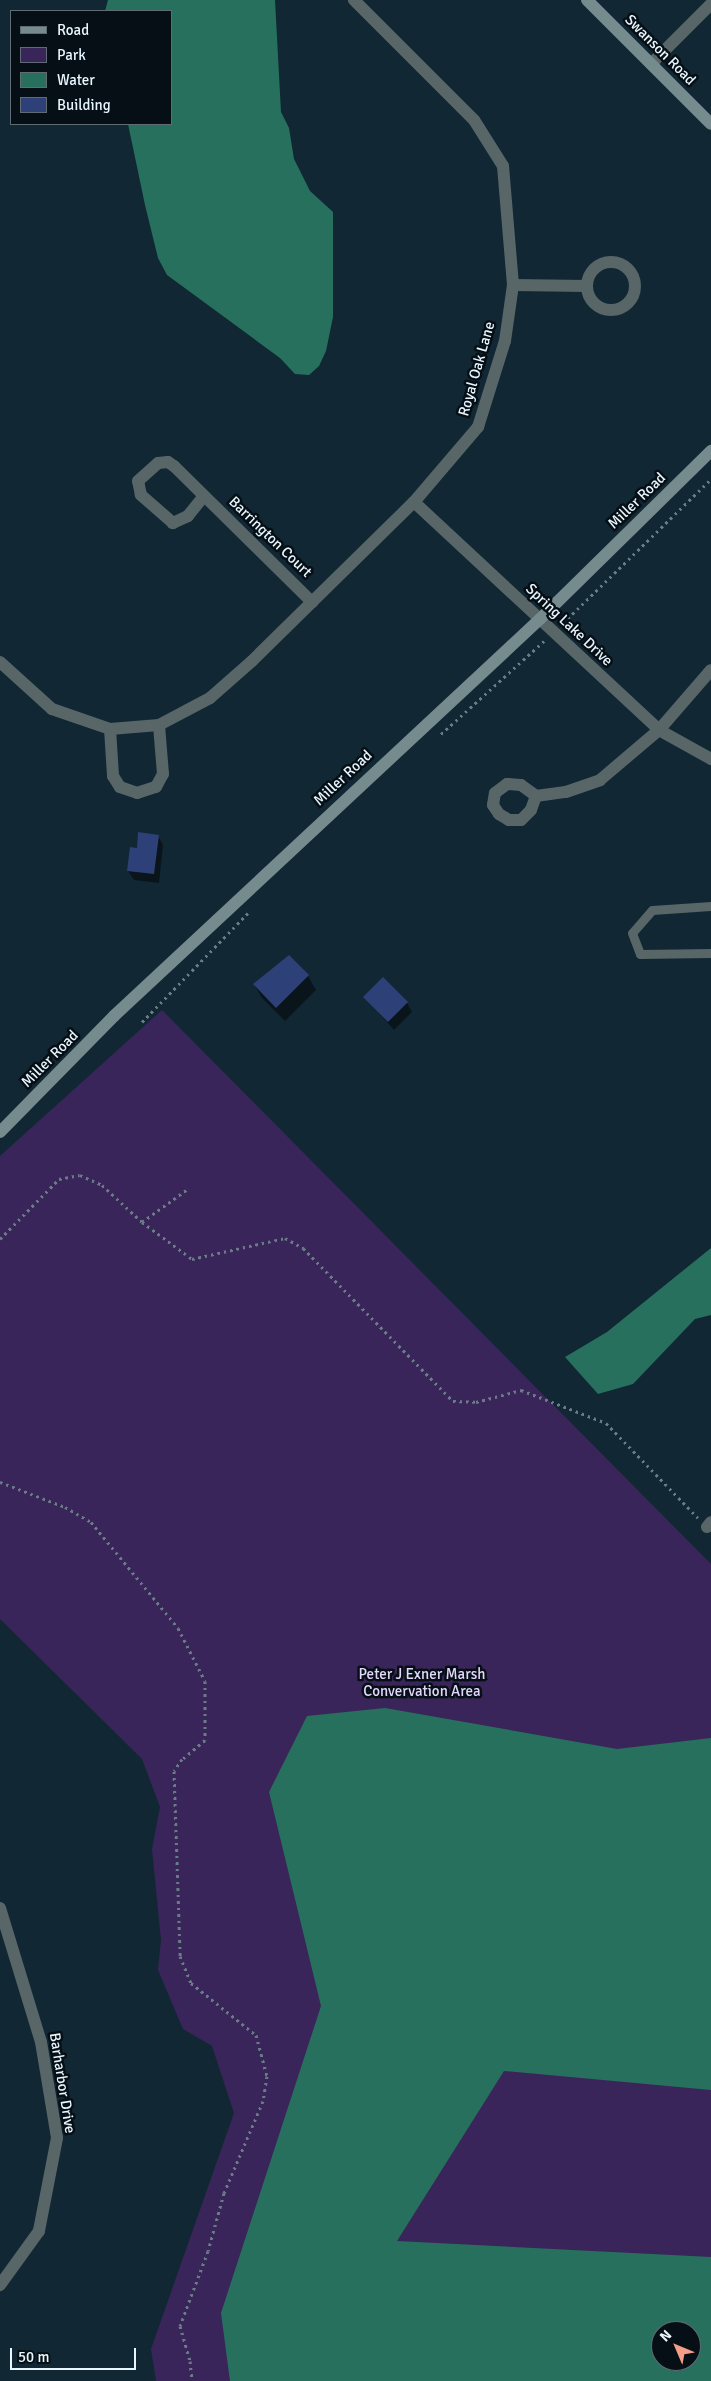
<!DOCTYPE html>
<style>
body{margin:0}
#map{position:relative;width:711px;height:2381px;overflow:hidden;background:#112734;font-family:Signika,sans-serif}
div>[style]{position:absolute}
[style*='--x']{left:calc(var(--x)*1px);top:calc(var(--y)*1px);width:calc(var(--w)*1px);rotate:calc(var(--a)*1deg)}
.green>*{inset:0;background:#3a255a}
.water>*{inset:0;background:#27705e}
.shadow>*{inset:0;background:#0007}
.building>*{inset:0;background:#2d4077}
.path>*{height:3px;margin-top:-1.5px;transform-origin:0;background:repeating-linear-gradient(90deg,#697c87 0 2.5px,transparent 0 6.5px)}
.lane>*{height:9px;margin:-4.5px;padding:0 4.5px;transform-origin:4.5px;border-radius:4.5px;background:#586667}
.street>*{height:12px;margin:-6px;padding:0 6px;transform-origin:6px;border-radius:6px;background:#586667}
.street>.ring{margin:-6px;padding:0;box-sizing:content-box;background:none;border:12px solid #586667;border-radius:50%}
.secondary>*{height:12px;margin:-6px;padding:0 6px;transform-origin:6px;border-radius:6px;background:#758b8d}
span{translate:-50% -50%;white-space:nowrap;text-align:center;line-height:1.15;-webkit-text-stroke:5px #060f15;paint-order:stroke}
.street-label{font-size:15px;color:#e8f6ff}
.park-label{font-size:15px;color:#e2d7fc}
.legend{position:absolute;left:10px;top:10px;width:162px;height:115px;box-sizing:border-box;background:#060f15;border:1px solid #606b73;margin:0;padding:6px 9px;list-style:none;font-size:15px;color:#e8f6ff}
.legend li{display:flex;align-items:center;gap:10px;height:25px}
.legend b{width:25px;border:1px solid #606b73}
.north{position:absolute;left:651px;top:2321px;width:50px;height:50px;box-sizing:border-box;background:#060f15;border:1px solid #606b73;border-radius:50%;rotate:315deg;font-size:14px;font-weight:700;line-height:20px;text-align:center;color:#e8f6ff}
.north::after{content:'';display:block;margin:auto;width:18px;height:22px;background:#f49e8a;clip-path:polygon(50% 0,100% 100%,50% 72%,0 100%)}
.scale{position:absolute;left:10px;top:2348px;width:126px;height:22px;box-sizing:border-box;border:2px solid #e8f6ff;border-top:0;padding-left:6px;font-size:15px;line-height:18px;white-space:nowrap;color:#e8f6ff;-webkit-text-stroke:4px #060f15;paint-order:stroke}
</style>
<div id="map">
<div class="green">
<div style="clip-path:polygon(evenodd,162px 1010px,711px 1564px,711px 2381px,156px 2381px,151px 2349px,234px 2113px,212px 2046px,183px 2029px,158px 1970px,161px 1940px,152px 1849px,160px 1807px,142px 1759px,0 1619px,0 1156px,162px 1010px,661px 2331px,691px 2331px,691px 2361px,661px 2361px,661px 2331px)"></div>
</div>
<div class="water">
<div style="clip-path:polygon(108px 0,275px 0,281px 112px,289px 128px,294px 159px,310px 191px,333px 212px,333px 317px,326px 351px,319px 366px,309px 375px,295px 374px,280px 358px,167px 275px,158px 258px,145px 205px,128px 124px,171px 124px,171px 11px,105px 11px)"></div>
<div style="clip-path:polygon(711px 1248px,711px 1315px,695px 1319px,633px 1384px,598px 1394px,565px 1357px,607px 1332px)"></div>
<div style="clip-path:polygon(evenodd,385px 1708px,617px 1749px,711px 1738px,711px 2090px,504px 2071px,397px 2241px,711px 2257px,711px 2381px,230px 2381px,221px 2313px,321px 2006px,269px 1792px,307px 1716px,385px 1708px,661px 2331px,691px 2331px,691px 2361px,661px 2361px,661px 2331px)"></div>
</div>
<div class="shadow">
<div style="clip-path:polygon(158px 836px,163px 845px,159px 883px,134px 880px,128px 871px,138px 849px)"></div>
<div style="clip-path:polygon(308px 976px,316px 990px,285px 1021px,262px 998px,254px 984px)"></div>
<div style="clip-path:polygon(365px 997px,407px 1003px,412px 1012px,394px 1030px)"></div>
</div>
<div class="building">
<div style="clip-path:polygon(138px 832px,159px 835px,154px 874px,127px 871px,130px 847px,137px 848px)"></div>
<div style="clip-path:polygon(289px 955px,309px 975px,276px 1008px,253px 984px)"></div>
<div style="clip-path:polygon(383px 977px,408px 1002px,388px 1022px,363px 997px)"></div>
</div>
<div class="path">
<div style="--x:563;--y:623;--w:206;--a:-44.2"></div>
<div style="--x:441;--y:734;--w:139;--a:-42.1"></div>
<div style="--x:142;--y:1022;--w:152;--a:-45.8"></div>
<div style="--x:142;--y:1222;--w:58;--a:-35.9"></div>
<div style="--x:0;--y:1239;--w:84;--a:-45.5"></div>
<div style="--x:59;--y:1179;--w:21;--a:-11"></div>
<div style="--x:80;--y:1175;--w:24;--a:24"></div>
<div style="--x:102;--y:1185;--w:54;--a:42.8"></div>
<div style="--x:142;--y:1222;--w:62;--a:36.5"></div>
<div style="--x:192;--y:1259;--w:95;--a:-12.7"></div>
<div style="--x:285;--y:1238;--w:21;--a:29"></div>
<div style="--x:303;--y:1248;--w:214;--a:45.6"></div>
<div style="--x:453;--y:1401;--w:23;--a:2"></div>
<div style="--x:476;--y:1402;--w:47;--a:-14.9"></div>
<div style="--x:521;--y:1390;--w:91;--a:21.2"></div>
<div style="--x:606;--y:1423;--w:132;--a:45.9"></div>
<div style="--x:0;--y:1482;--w:70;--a:21"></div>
<div style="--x:65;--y:1507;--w:30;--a:30"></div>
<div style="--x:91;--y:1522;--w:137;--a:50.6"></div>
<div style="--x:178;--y:1628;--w:59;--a:63"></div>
<div style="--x:205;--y:1681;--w:59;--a:90"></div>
<div style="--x:205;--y:1740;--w:30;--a:140"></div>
<div style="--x:182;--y:1759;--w:14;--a:124"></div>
<div style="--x:174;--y:1771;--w:185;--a:88.1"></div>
<div style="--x:180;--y:1956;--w:29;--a:68"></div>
<div style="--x:191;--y:1983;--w:83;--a:38.7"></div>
<div style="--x:256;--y:2035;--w:42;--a:75"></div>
<div style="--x:267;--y:2076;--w:25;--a:99"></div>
<div style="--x:263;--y:2101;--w:100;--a:113"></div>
<div style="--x:224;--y:2193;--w:60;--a:105.4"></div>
<div style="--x:208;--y:2251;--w:80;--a:110.5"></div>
<div style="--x:180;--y:2326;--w:36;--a:74"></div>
<div style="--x:190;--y:2361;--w:20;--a:84"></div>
</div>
<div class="lane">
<div style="--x:711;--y:906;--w:59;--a:176.1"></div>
<div style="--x:652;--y:910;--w:30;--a:131"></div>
<div style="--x:632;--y:933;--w:22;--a:69"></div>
<div style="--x:640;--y:954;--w:71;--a:-0.8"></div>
</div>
<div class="street">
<div style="--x:651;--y:64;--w:85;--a:-45"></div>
<div class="ring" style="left:587px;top:262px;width:36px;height:36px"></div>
<div style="--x:513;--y:285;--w:74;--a:0.8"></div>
<div style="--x:204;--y:496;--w:26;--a:129"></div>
<div style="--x:188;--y:516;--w:17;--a:155"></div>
<div style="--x:173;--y:523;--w:43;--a:-138.8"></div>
<div style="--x:141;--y:495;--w:14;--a:-102"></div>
<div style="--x:138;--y:481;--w:27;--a:-42"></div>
<div style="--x:158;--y:463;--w:10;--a:-6"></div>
<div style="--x:168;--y:462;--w:7;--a:34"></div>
<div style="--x:174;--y:466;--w:194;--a:44.6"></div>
<div style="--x:414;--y:502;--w:335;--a:42.9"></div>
<div style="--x:659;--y:730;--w:60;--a:29.1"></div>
<div style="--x:0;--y:662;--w:70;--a:42.1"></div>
<div style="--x:52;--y:709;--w:61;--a:19"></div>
<div style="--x:110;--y:729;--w:49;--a:-4.7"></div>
<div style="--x:159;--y:725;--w:58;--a:-27.9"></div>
<div style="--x:210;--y:698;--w:56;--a:-41.4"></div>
<div style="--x:252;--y:661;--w:227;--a:-44.5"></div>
<div style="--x:414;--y:502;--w:99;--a:-49.5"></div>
<div style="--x:478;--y:427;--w:90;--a:-72.6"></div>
<div style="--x:505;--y:341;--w:57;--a:-81.9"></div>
<div style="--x:513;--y:285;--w:119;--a:-94.8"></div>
<div style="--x:503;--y:166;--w:54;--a:-122.2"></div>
<div style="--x:474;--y:120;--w:170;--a:-135"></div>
<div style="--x:110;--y:729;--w:47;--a:86.3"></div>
<div style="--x:113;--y:776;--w:13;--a:58"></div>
<div style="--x:120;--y:787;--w:18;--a:19"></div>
<div style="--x:137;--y:793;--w:20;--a:-18"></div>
<div style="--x:156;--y:787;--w:15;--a:-62"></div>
<div style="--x:163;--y:774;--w:49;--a:-94.7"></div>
<div style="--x:536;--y:796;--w:15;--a:110"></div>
<div style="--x:531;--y:810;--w:14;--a:135"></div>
<div style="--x:521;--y:820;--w:12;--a:180"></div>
<div style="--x:509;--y:820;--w:12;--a:-149"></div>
<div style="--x:499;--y:814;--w:11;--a:-124"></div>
<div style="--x:493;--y:805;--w:12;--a:-81"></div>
<div style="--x:495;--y:793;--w:15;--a:-37"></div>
<div style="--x:507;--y:784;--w:14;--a:4"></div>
<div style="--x:521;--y:785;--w:19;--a:36"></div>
<div style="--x:536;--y:796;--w:30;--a:-8"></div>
<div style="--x:566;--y:792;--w:36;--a:-19"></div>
<div style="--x:600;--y:780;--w:77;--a:-40.3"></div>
<div style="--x:659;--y:730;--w:79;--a:-49.1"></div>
<div style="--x:707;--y:1527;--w:6;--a:-51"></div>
<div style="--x:0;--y:1908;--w:140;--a:73"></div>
<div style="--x:41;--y:2042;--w:97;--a:80.5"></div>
<div style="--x:57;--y:2138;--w:95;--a:101"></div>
<div style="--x:39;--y:2231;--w:67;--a:125.8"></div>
</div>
<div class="secondary">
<div style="--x:587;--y:0;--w:175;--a:45"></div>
<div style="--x:0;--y:1132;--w:163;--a:-45.5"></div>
<div style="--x:114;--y:1016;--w:582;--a:-42.98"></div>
<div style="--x:540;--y:619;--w:240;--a:-44.5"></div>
</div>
<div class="street-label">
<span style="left:660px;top:50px;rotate:45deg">Swanson Road</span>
<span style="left:477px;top:369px;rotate:-74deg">Royal Oak Lane</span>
<span style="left:637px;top:501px;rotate:-44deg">Miller Road</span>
<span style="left:270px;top:537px;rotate:44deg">Barrington Court</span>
<span style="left:569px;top:625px;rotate:43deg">Spring Lake Drive</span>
<span style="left:343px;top:778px;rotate:-43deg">Miller Road</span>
<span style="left:50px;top:1059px;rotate:-45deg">Miller Road</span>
<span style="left:62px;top:2083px;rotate:81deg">Barharbor Drive</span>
</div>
<div class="park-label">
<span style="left:422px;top:1683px">Peter J Exner Marsh<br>Convervation Area</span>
</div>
<ul class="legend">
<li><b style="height:6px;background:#758b8d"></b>Road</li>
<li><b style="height:14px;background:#3a255a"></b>Park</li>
<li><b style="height:14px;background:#27705e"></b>Water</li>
<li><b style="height:14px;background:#2d4077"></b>Building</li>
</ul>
<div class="north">N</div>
<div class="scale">50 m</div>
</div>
